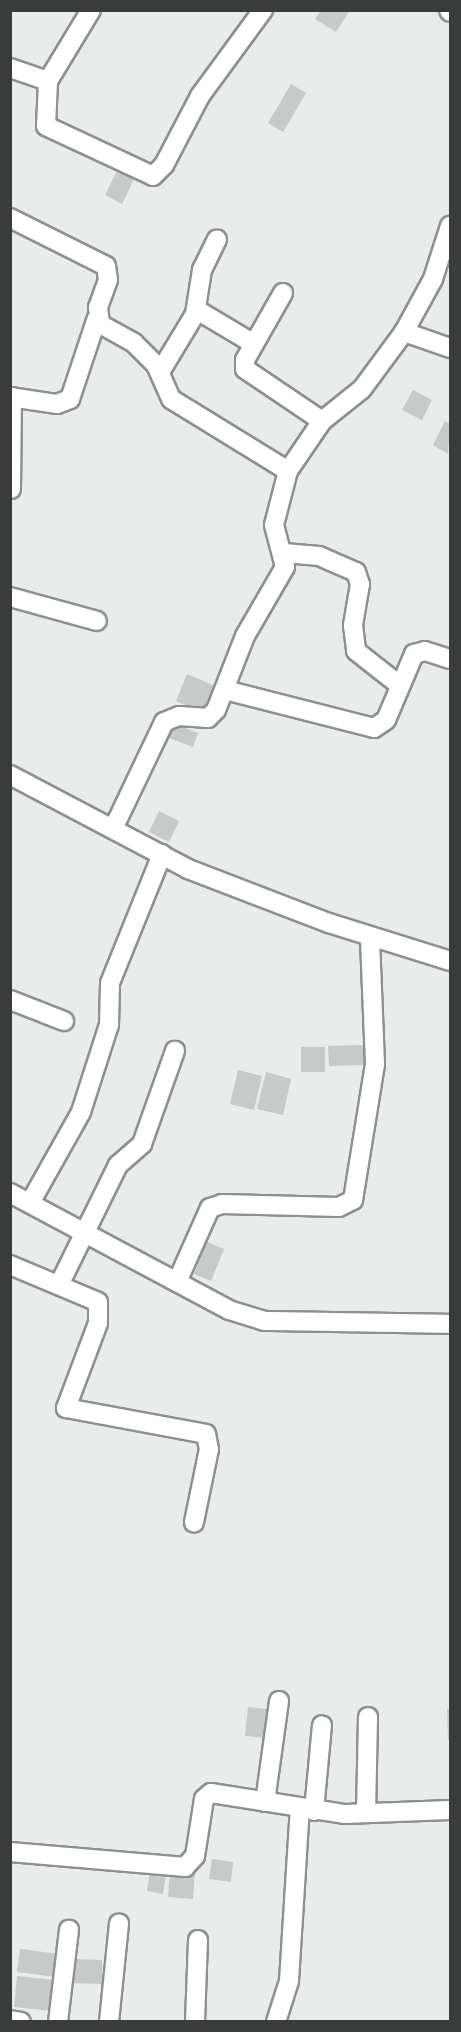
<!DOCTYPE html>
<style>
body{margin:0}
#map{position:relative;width:461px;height:2032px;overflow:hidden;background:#e8ecea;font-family:"Varela Round",sans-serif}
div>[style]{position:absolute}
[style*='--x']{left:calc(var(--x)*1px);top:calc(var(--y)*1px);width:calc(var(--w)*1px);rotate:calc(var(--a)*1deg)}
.building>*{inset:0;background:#c6cac8}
.roads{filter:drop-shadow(2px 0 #8d908f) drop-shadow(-2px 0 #8d908f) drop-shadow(0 2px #8d908f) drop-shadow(0 -2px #8d908f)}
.street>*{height:18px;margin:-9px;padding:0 9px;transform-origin:9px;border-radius:9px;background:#fff}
span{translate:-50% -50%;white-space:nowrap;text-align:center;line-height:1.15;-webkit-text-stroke:5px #e8ecea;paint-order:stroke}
.frame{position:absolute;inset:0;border:12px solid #3a3c3b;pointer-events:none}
</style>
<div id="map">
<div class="building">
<div style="clip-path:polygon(321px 10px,350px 10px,336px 32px,315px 19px)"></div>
<div style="clip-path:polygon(291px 84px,306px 93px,283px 132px,268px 123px)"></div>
<div style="clip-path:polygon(119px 167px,136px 175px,122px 204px,105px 195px)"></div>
<div style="clip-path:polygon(413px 390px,432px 400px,422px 420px,402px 410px)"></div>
<div style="clip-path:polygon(445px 421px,450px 424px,448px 454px,433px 445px)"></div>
<div style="clip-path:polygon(187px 674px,220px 688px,209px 715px,176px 701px)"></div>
<div style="clip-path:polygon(175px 724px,198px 733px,193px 747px,169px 738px)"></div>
<div style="clip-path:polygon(159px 811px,179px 821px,169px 842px,149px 832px)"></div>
<div style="clip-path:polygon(365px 1045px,366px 1065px,329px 1066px,328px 1046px)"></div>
<div style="clip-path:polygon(301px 1047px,325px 1047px,325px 1072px,301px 1072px)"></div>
<div style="clip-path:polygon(238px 1070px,262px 1076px,254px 1110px,230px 1104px)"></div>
<div style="clip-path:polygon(266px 1072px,291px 1079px,283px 1115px,257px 1109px)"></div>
<div style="clip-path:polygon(207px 1242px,224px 1249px,211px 1281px,194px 1274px)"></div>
<div style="clip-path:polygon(248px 1707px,267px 1709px,265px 1738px,245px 1736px)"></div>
<div style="clip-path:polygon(447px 1709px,450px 1709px,450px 1740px,448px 1740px)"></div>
<div style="clip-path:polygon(212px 1859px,233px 1862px,231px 1882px,209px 1879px)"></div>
<div style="clip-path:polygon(170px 1869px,195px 1871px,193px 1899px,168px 1897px)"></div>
<div style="clip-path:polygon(150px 1871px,166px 1874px,163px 1894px,147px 1891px)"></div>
<div style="clip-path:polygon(20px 1949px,59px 1954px,56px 1977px,17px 1972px)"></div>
<div style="clip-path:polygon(71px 1959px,102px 1960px,102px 1984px,70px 1983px)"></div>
<div style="clip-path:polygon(17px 1976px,55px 1980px,52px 2011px,14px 2007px)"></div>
</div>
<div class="roads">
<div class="street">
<div style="--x:449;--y:10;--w:2;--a:63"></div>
<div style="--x:10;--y:68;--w:40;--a:18.9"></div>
<div style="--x:48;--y:81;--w:45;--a:92.5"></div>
<div style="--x:46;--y:126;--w:118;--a:25"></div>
<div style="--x:153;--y:176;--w:16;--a:-45"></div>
<div style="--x:164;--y:165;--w:78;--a:-62.4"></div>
<div style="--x:200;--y:96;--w:107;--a:-53.8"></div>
<div style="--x:48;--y:81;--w:83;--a:-58.8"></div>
<div style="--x:10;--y:218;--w:107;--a:26.6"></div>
<div style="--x:106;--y:266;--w:14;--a:82"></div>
<div style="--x:108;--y:280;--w:29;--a:110"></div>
<div style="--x:98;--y:307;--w:17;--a:83"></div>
<div style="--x:100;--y:324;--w:39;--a:29"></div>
<div style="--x:134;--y:343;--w:31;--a:45"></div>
<div style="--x:156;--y:365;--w:37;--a:66"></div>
<div style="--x:171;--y:399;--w:137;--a:31.6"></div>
<div style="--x:283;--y:293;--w:77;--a:119.6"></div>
<div style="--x:245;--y:360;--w:9;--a:90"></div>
<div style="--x:245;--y:369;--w:93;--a:34"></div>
<div style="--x:197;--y:310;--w:66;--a:30.8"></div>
<div style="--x:404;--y:332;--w:49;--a:19.2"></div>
<div style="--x:160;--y:372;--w:68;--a:-58.9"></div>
<div style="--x:195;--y:314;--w:45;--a:-81"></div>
<div style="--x:202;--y:270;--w:34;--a:-64"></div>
<div style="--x:10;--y:397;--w:48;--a:8.5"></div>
<div style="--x:57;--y:404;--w:14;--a:-21"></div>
<div style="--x:70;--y:399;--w:85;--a:-71.6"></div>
<div style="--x:11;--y:489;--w:92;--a:-89.4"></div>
<div style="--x:284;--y:553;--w:35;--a:5"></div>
<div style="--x:319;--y:556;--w:40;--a:23.4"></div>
<div style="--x:356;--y:572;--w:13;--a:72"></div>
<div style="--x:360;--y:584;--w:42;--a:99.7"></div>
<div style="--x:353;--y:625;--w:26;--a:83"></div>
<div style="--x:356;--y:651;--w:53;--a:38.2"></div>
<div style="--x:10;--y:597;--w:90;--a:15.4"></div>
<div style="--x:225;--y:690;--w:154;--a:14.3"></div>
<div style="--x:374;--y:728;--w:14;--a:-34"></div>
<div style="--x:386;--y:720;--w:72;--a:-67"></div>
<div style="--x:414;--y:654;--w:11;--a:-15"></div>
<div style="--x:425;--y:651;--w:26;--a:18"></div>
<div style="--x:10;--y:775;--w:201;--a:27.8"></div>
<div style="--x:188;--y:869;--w:151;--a:21"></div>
<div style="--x:329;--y:923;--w:127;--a:17.4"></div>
<div style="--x:114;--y:827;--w:116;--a:-64.5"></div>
<div style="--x:164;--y:722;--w:16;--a:-22"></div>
<div style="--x:179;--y:716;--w:29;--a:4"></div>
<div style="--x:208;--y:718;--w:11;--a:-45"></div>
<div style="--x:216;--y:710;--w:79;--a:-68.6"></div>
<div style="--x:245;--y:636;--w:80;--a:-59.9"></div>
<div style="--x:285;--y:567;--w:43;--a:-104.7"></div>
<div style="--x:274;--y:525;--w:56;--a:-75.5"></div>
<div style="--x:288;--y:471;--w:60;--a:-55.8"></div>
<div style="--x:322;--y:421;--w:51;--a:-38.7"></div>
<div style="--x:362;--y:389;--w:71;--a:-53.6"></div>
<div style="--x:404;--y:332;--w:60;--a:-61.3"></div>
<div style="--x:433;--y:279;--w:56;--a:-72.2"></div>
<div style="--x:10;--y:1000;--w:58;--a:21.3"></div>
<div style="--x:10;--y:1193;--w:248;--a:28.1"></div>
<div style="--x:229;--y:1310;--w:37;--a:17"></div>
<div style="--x:264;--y:1321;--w:186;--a:0.9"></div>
<div style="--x:30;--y:1203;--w:104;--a:-60.7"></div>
<div style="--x:81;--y:1112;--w:91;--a:-72.2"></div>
<div style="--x:109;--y:1025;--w:42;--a:-88.6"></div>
<div style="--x:110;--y:983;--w:139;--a:-68"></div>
<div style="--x:10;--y:1265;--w:95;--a:22.8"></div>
<div style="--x:98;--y:1302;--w:21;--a:90"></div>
<div style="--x:98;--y:1323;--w:91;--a:110.6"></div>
<div style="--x:66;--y:1408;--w:142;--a:10.5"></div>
<div style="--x:206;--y:1434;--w:15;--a:79"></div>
<div style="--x:209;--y:1449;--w:75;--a:101.6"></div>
<div style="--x:177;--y:1282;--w:81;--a:-66"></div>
<div style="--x:210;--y:1208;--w:13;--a:-18"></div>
<div style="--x:222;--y:1204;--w:117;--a:1.5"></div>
<div style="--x:339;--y:1207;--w:16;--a:-27"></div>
<div style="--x:353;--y:1200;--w:138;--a:-80.8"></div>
<div style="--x:375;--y:1064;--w:127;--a:-92.3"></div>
<div style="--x:59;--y:1285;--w:134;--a:-63.8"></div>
<div style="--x:118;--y:1165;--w:32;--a:-41"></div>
<div style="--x:142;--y:1144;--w:99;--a:-70.5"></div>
<div style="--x:265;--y:1802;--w:102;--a:-82.1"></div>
<div style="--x:314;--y:1811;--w:86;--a:-84.7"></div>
<div style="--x:366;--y:1813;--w:96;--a:-88.8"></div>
<div style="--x:10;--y:1852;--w:176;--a:4.9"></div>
<div style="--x:185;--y:1867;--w:15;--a:-48"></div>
<div style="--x:195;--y:1856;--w:58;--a:-81"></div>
<div style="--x:204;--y:1799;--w:9;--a:-41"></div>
<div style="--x:211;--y:1793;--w:136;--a:8.9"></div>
<div style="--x:345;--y:1814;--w:105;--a:-2.2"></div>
<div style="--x:10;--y:2020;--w:11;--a:10"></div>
<div style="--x:58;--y:2022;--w:93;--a:-83.2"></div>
<div style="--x:109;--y:2022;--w:99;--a:-84.2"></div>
<div style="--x:195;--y:2022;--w:82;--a:-87.9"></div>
<div style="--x:276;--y:2022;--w:43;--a:-72.4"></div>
<div style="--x:289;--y:1981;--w:173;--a:-86.4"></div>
</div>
</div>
<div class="frame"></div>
</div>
